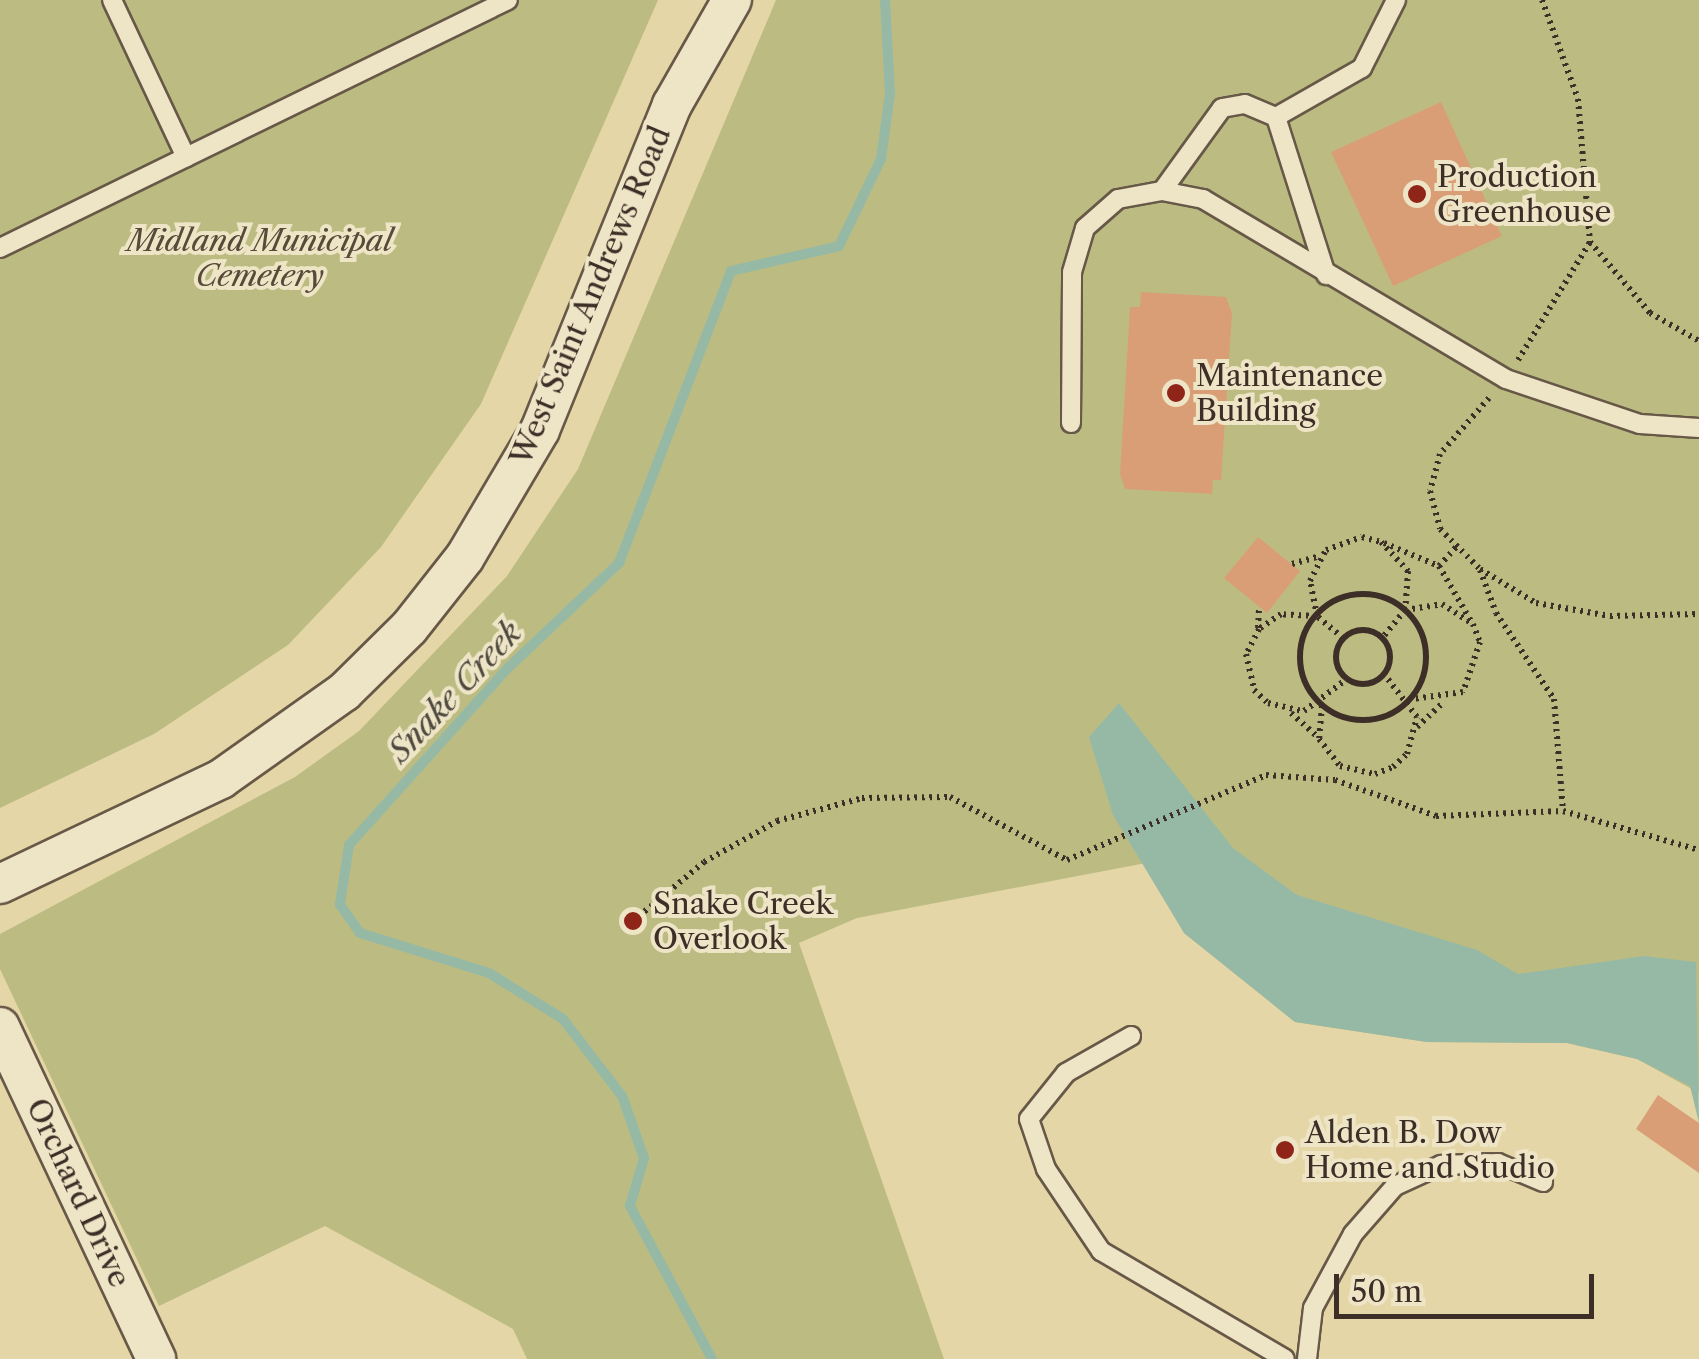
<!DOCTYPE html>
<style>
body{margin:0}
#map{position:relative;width:1699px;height:1359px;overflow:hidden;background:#e5d6a7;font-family:"Libre Caslon Text",serif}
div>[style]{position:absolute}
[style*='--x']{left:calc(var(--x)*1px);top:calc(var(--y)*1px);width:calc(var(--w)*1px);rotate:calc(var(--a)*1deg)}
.green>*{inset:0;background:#bcbc82}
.water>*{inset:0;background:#96b9a6}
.stream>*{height:10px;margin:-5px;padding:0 5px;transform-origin:5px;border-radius:5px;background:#96b9a6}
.building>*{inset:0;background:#da9e77}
.path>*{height:6px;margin-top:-3px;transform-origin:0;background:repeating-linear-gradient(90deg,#3d2e27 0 2.5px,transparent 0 7.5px)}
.path>.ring{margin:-3px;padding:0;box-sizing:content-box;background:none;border:6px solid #3d2e27;border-radius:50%}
.roads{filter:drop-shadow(2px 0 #675847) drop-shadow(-2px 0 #675847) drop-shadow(0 2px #675847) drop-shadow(0 -2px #675847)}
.service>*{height:18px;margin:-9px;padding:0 9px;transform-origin:9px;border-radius:9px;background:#eee4c6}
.minor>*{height:38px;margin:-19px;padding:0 19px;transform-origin:19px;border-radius:19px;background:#eee4c6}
.dots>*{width:28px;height:28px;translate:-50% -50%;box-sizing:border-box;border:5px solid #eee4c6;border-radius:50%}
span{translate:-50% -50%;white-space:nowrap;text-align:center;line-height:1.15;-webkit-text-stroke:8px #eee4c6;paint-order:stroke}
.poi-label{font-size:30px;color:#3d2e27}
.left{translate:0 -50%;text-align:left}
.park-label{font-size:30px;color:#564a39;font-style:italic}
.street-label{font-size:30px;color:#3d2e27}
.water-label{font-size:32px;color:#4f4a40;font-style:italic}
.scale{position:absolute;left:1334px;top:1274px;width:260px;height:45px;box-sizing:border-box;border:5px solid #3d2e27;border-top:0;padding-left:12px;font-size:30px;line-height:35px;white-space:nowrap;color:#3d2e27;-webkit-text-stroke:8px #eee4c6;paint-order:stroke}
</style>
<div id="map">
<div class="green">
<div style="clip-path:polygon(0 0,658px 0,481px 404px,381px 547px,288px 645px,154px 734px,0 808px)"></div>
<div style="clip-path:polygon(776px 0,1699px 0,1699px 1093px,1637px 1059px,1567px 1043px,1427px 1042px,1295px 1022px,1184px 933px,1146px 863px,857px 918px,799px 943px,944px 1359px,527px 1359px,513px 1329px,325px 1226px,159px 1306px,0 969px,0 934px,295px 777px,359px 731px,507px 576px,578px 469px)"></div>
</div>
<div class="water">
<div style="clip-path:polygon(1119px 703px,1233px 848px,1297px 895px,1477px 950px,1518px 974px,1644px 956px,1696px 962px,1699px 1123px,1690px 1086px,1637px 1059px,1567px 1043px,1427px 1042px,1295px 1022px,1184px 933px,1113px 815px,1089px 737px)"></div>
</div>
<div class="stream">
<div style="--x:712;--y:1359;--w:174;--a:-118.2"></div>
<div style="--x:630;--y:1206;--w:50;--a:-73.7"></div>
<div style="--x:644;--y:1158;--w:66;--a:-109.5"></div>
<div style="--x:622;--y:1096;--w:97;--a:-127.5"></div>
<div style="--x:563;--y:1019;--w:87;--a:-148.1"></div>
<div style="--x:489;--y:973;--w:135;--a:-162.8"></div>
<div style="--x:360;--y:933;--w:35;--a:-125"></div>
<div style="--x:340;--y:904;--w:60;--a:-81.3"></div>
<div style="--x:349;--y:845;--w:238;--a:-48.1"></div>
<div style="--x:508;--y:668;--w:153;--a:-43.4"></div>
<div style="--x:619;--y:563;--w:313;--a:-69"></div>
<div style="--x:731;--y:271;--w:111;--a:-13"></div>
<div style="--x:839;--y:246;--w:97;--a:-64.2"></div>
<div style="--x:881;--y:159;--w:67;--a:-82.2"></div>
<div style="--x:890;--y:93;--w:93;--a:-93.1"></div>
</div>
<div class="building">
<div style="clip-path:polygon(1441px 102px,1502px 236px,1393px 286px,1331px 152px)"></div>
<div style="clip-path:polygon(1141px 292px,1226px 297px,1232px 313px,1221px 480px,1213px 480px,1212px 494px,1125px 489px,1120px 474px,1130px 307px,1140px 307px)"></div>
<div style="clip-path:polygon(1258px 537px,1300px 571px,1267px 613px,1224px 578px)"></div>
<div style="clip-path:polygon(1658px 1095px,1699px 1123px,1699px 1173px,1636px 1129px)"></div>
</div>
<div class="path">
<div style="--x:1542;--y:0;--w:105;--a:70"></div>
<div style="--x:1578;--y:99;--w:144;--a:85.2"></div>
<div style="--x:1590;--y:242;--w:93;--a:49.8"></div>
<div style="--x:1650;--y:313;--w:56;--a:29.7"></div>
<div style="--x:1518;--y:360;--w:138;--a:-58.6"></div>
<div style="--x:1489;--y:398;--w:74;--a:131.2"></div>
<div style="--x:1440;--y:454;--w:38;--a:105"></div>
<div style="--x:1430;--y:491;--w:39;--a:75"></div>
<div style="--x:1440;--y:529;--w:57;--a:45"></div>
<div style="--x:1480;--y:569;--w:66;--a:31.3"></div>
<div style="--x:1536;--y:603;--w:75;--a:10"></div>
<div style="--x:1610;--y:616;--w:89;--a:-1.3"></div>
<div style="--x:1384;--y:543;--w:60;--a:22.7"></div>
<div style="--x:1439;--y:566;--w:66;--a:59.9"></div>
<div style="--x:1292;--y:564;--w:29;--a:-16"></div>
<div style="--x:1439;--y:566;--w:27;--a:-48"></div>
<div style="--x:1480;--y:570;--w:46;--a:69.6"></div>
<div style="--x:1496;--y:613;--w:104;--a:56"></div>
<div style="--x:1554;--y:699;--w:112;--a:85.4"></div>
<div class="ring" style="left:1300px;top:594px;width:120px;height:120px"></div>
<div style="--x:1405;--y:610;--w:37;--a:-9"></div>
<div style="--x:1442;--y:604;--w:37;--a:33"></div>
<div style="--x:1473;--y:624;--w:19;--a:69"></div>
<div style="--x:1480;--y:642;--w:53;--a:108.8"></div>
<div style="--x:1463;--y:692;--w:51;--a:172.2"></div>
<div style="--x:1316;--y:616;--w:35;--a:-177"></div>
<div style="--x:1281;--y:614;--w:27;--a:146"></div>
<div style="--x:1259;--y:629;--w:28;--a:117"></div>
<div style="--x:1246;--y:654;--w:37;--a:77"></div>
<div style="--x:1254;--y:690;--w:19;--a:43"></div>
<div style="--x:1268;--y:703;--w:37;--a:13"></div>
<div style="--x:1304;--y:711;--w:54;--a:-36.7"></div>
<div style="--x:1258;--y:628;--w:22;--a:-87"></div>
<div class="ring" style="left:1336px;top:630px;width:48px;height:48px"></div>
<div style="--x:1343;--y:638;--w:34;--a:-140"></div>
<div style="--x:1317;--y:616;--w:36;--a:-101"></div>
<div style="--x:1310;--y:581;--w:35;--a:-63"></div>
<div style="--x:1326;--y:550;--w:38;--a:-20"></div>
<div style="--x:1362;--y:537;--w:20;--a:15"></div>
<div style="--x:1381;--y:542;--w:40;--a:47"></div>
<div style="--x:1408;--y:571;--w:39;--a:94"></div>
<div style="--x:1405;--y:610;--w:36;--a:129"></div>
<div style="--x:1322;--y:706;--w:33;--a:95"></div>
<div style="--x:1319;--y:739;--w:34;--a:52"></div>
<div style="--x:1340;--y:766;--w:36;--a:13"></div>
<div style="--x:1375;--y:774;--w:19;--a:-21"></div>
<div style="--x:1393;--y:767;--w:19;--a:-43"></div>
<div style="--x:1407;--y:754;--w:38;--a:-75"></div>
<div style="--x:1417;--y:717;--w:54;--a:-127.5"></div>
<div style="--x:1291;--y:713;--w:36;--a:42"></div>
<div style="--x:1417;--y:727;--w:37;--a:-43"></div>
<div style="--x:633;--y:921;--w:92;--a:-39.7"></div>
<div style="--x:704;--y:862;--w:84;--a:-29.3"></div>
<div style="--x:777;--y:821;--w:88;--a:-15.1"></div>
<div style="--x:862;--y:798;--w:88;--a:-0.7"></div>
<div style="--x:950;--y:797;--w:133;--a:28.3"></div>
<div style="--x:1067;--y:860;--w:216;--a:-23.1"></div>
<div style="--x:1266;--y:775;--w:69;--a:4.1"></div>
<div style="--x:1335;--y:780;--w:107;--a:19.6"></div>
<div style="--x:1436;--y:816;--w:127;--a:-2.3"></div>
<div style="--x:1563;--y:811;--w:141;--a:16"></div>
</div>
<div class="roads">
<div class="service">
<div style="--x:112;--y:0;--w:174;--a:64.8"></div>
<div style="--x:1276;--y:117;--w:166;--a:72.4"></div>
<div style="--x:1162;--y:191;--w:102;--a:-54.1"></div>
<div style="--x:1222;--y:108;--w:23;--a:-10"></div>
<div style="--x:1245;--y:104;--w:34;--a:23"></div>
<div style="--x:1276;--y:117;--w:99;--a:-29.7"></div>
<div style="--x:1362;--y:68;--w:76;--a:-63.4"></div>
<div style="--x:0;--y:248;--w:565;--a:-26.02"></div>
<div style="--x:1071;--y:423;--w:151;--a:-89.6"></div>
<div style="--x:1072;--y:272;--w:46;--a:-73.5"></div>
<div style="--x:1085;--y:228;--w:44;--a:-41.3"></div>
<div style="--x:1118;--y:199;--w:45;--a:-10.3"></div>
<div style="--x:1162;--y:191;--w:42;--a:11"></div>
<div style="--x:1203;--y:199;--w:352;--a:30.7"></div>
<div style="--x:1506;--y:379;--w:141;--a:18.6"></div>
<div style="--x:1640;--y:424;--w:59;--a:3.9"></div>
<div style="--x:1131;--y:1036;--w:75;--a:150.4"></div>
<div style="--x:1066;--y:1073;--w:59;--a:128.8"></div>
<div style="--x:1029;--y:1119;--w:53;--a:71.2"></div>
<div style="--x:1046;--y:1169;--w:99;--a:56.1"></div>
<div style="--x:1101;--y:1251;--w:213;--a:30.4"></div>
<div style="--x:1307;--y:1359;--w:51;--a:-83.3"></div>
<div style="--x:1313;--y:1308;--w:84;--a:-61.6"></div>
<div style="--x:1353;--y:1234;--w:64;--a:-48.8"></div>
<div style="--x:1395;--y:1186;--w:51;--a:-24.5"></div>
<div style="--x:1441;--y:1165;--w:57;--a:-2"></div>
<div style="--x:1498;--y:1163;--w:49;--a:22.9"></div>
</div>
<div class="minor">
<div style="--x:0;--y:884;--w:245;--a:-25.4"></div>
<div style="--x:221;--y:779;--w:151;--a:-35.3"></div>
<div style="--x:344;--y:692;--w:91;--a:-44.6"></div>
<div style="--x:409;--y:628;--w:90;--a:-51.7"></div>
<div style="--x:465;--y:557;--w:147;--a:-59.4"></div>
<div style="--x:540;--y:430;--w:351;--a:-67.9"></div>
<div style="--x:672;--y:105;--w:121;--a:-60.3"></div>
<div style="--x:0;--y:1027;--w:367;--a:64.8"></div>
</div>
</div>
<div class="dots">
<div style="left:1417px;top:194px;background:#8f2418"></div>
<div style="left:1176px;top:393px;background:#8f2418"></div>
<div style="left:633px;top:921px;background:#8f2418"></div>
<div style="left:1285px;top:1150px;background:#8f2418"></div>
</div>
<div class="poi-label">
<span class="left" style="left:1437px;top:194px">Production<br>Greenhouse</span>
<span class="left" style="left:1196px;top:393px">Maintenance<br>Building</span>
<span class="left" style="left:653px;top:921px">Snake Creek<br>Overlook</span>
<span class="left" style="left:1305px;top:1150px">Alden B. Dow<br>Home and Studio</span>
</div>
<div class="park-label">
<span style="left:260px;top:258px">Midland Municipal<br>Cemetery</span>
</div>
<div class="street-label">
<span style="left:591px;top:296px;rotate:-67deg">West Saint Andrews Road</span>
<span style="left:78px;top:1193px;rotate:65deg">Orchard Drive</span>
</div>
<div class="water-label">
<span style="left:455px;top:692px;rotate:-47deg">Snake Creek</span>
</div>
<div class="scale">50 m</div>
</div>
